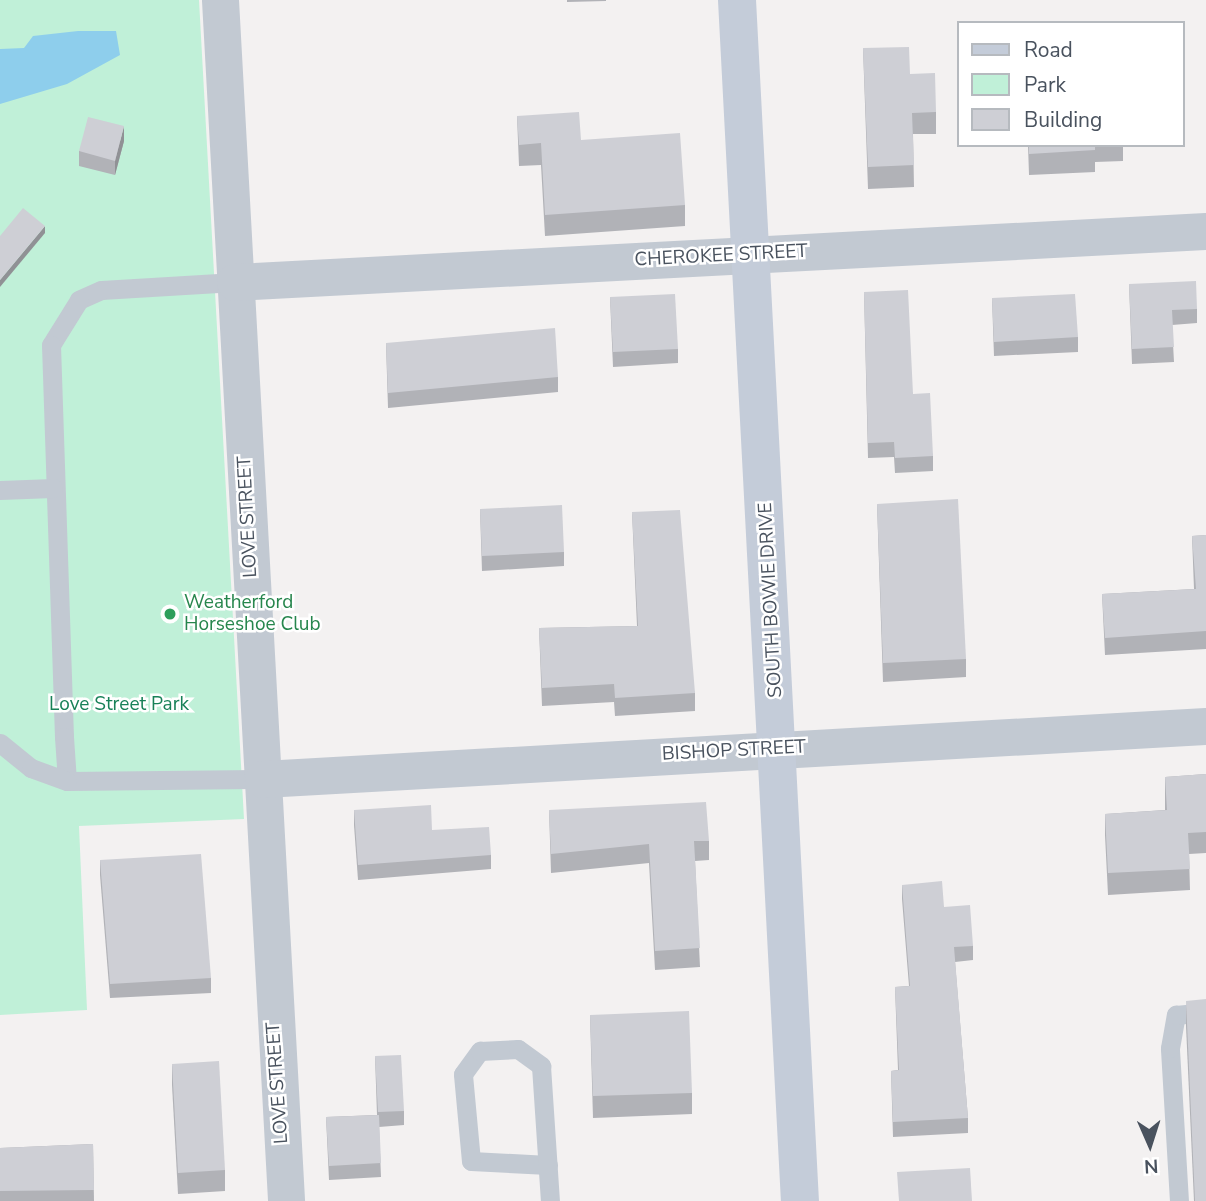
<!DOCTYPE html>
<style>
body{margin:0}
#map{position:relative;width:1206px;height:1201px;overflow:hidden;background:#f3f1f1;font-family:"Nunito Sans",sans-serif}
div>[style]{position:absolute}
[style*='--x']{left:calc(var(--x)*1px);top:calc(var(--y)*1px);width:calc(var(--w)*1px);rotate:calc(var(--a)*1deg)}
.green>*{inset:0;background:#c0f0d8}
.water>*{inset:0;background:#8eceec}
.lane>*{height:19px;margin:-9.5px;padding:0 9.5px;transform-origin:9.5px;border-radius:9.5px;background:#c2c9d2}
.street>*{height:37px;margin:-18.5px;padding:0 18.5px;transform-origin:18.5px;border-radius:18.5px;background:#c2c9d2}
.secondary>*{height:38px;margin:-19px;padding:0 19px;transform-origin:19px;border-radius:19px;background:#c4ccd9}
.wall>*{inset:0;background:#b1b2b7}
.shaded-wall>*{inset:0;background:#909195}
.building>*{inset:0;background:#cecfd5}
.dots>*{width:19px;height:19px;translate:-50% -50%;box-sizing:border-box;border:4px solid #fff;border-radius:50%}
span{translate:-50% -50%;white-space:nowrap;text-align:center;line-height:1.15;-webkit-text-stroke:5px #fff;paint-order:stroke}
.street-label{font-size:19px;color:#49525e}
.leisure-label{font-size:19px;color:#27864d}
.left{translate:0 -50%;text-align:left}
.park-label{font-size:19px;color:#188158}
.legend{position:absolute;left:957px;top:21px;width:228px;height:126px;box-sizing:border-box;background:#fff;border:2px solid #b6babf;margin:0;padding:9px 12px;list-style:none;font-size:21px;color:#49525e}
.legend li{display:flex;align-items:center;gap:14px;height:35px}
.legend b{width:35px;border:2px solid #b6babf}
.north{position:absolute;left:1115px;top:1110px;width:70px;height:70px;-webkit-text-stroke:5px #fff;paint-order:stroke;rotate:177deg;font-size:19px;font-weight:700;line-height:28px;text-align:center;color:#49525e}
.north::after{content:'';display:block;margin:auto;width:24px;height:32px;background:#49525e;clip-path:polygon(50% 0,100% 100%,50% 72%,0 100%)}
</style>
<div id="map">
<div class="green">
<div style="clip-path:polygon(0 0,199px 0,244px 819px,79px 826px,87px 1010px,0 1015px)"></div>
</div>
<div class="water">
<div style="clip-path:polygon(78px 31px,116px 31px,120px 55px,67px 84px,0 104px,0 49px,24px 48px,33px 36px)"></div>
</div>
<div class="lane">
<div style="--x:235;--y:282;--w:134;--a:176.6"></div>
<div style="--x:101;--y:290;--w:24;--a:156"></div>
<div style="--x:79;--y:300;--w:53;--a:121.9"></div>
<div style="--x:51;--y:345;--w:392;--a:88.1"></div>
<div style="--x:64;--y:737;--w:44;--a:86.1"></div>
<div style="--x:67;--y:781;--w:196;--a:-0.6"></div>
<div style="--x:0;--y:490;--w:53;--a:-2.2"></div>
<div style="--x:0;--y:743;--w:40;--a:39"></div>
<div style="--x:31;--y:768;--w:38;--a:20"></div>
<div style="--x:548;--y:1165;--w:77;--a:-177"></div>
<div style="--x:471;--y:1161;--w:87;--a:-95.3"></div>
<div style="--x:463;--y:1074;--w:29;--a:-54"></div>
<div style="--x:480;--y:1051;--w:38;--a:-3"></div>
<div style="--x:518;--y:1049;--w:29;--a:36"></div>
<div style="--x:541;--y:1066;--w:135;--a:86.2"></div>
<div style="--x:1179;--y:1201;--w:153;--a:-93.4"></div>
<div style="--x:1170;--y:1048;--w:34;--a:-80"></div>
<div style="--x:1176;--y:1015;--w:30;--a:-6"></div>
</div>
<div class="street">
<div style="--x:220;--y:0;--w:1203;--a:86.85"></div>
<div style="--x:235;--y:282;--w:972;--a:-3.01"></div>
<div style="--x:263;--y:779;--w:944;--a:-3.22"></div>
</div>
<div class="secondary">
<div style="--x:737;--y:0;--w:1203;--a:87"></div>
</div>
<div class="wall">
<div style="clip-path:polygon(567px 0,606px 0,606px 1px,567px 2px)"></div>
<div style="clip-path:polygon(863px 48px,910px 74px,936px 112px,936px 134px,913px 134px,914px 187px,868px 189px)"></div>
<div style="clip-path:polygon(517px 116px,581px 140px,685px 205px,685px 226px,545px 236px,541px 165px,519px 166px)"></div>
<div style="clip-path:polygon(124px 141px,115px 175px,79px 166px,79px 151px)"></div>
<div style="clip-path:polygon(1028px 145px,1123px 145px,1123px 161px,1095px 162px,1095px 172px,1029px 175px)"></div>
<div style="clip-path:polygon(1129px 284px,1197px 309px,1197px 323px,1172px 325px,1174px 362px,1132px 364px)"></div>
<div style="clip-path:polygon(864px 292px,913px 394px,933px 456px,933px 471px,895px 473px,894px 457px,868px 458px)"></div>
<div style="clip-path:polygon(610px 297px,678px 349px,678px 363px,613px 367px)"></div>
<div style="clip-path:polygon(992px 298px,1078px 337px,1078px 352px,994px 356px)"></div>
<div style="clip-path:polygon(386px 343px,558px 377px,558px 392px,388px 408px)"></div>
<div style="clip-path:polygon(877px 504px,966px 659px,966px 677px,883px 682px)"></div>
<div style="clip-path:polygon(480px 509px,564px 552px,564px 566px,482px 571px)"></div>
<div style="clip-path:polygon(632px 512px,695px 693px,695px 711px,615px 716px,614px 702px,542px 706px,539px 628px,637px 626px)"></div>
<div style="clip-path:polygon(1206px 535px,1206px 649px,1105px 655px,1102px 594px,1194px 589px,1192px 536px)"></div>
<div style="clip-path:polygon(1206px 774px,1206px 853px,1189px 854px,1190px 890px,1108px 895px,1105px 835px,1105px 814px,1165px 810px,1165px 777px)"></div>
<div style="clip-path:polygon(354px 810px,432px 830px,491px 855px,491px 869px,358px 880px,354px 825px)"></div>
<div style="clip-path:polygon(549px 810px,709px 841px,709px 860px,695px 861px,700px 967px,655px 970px,649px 863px,551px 873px)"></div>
<div style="clip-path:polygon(100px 860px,211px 978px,211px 993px,110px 998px,100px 875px)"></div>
<div style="clip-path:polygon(902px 885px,944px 907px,973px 946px,973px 960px,955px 962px,968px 1118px,968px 1133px,893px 1137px,891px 1071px,898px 1070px,895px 987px,909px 986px,902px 899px)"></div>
<div style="clip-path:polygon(1186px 1001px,1206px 1201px,1194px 1201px,1186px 1026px)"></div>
<div style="clip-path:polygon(590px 1015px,692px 1093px,692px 1114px,593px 1118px)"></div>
<div style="clip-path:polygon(375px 1056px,404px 1111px,404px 1125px,379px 1127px,381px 1177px,329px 1180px,326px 1117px,377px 1115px)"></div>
<div style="clip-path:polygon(172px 1064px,225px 1170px,225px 1191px,178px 1194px,172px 1085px)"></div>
<div style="clip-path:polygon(93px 1144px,94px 1201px,0 1201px,0 1148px)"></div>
</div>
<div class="shaded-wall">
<div style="clip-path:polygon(124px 126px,124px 141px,115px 175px,115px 161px)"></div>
<div style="clip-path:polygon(45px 226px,45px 233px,0 287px,0 280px)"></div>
</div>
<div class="building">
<div style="clip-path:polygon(909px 47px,910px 74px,935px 73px,936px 112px,912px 113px,914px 165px,868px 167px,863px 48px)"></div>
<div style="clip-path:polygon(579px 112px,581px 140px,680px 133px,685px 205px,545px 215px,541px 143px,519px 145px,517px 116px)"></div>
<div style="clip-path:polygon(88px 117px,124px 126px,115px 161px,79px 151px)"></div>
<div style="clip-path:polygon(1029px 145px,1095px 145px,1095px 150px,1029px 154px)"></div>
<div style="clip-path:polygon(23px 208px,45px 226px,0 280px,0 236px)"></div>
<div style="clip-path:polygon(1196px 281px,1197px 309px,1172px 310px,1174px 347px,1132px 349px,1129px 284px)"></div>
<div style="clip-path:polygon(908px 290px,913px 394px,930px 393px,933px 456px,895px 458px,894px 442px,868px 443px,864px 292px)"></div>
<div style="clip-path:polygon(675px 294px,678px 349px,613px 352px,610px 297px)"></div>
<div style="clip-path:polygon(1075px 294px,1078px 337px,994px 342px,992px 298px)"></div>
<div style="clip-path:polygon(555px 328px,558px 377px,388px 393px,386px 343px)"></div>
<div style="clip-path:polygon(958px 499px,966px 659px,883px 663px,877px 504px)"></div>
<div style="clip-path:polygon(562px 505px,564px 552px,482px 556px,480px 509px)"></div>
<div style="clip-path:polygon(680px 510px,695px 693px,615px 698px,614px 684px,542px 688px,539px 628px,638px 626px,632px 512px)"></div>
<div style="clip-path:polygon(1206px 535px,1206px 631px,1105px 638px,1102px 594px,1196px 589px,1192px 536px)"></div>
<div style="clip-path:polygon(1206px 774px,1206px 832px,1188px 833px,1190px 869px,1108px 873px,1105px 814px,1167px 810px,1165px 777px)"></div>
<div style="clip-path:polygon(706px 802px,709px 841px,694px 841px,700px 948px,655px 951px,649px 844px,551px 854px,549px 810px)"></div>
<div style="clip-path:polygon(431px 805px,432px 830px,489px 827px,491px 855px,358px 865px,354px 810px)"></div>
<div style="clip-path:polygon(201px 854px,211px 978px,110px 984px,100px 860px)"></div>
<div style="clip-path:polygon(942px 881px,944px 907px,970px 905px,973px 946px,954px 947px,968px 1118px,893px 1122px,891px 1071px,899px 1070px,895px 987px,910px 986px,902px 885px)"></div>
<div style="clip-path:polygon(1206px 999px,1206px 1201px,1195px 1201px,1186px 1001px)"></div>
<div style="clip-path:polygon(689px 1011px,692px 1093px,593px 1096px,590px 1015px)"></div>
<div style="clip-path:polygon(401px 1055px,404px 1111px,378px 1112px,375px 1056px)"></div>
<div style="clip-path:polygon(219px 1061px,225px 1170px,178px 1173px,172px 1064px)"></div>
<div style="clip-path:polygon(379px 1115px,381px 1163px,329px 1166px,326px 1117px)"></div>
<div style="clip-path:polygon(93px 1144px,94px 1190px,0 1191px,0 1148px)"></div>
<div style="clip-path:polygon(970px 1168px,972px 1201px,899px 1201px,897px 1172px)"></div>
</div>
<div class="dots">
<div style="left:170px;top:614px;background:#2e9e5b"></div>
</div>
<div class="street-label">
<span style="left:721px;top:256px;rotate:-3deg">CHEROKEE STREET</span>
<span style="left:248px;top:517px;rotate:-93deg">LOVE STREET</span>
<span style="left:771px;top:600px;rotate:-93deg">SOUTH BOWIE DRIVE</span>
<span style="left:734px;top:751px;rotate:-3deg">BISHOP STREET</span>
<span style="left:278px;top:1083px;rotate:-94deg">LOVE STREET</span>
</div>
<div class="leisure-label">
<span class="left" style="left:184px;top:614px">Weatherford<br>Horseshoe Club</span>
</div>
<div class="park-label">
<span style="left:119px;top:705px">Love Street Park</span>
</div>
<ul class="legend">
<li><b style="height:9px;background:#c4ccd9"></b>Road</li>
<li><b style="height:19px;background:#c0f0d8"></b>Park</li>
<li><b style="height:19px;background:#cecfd5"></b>Building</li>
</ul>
<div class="north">N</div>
</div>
